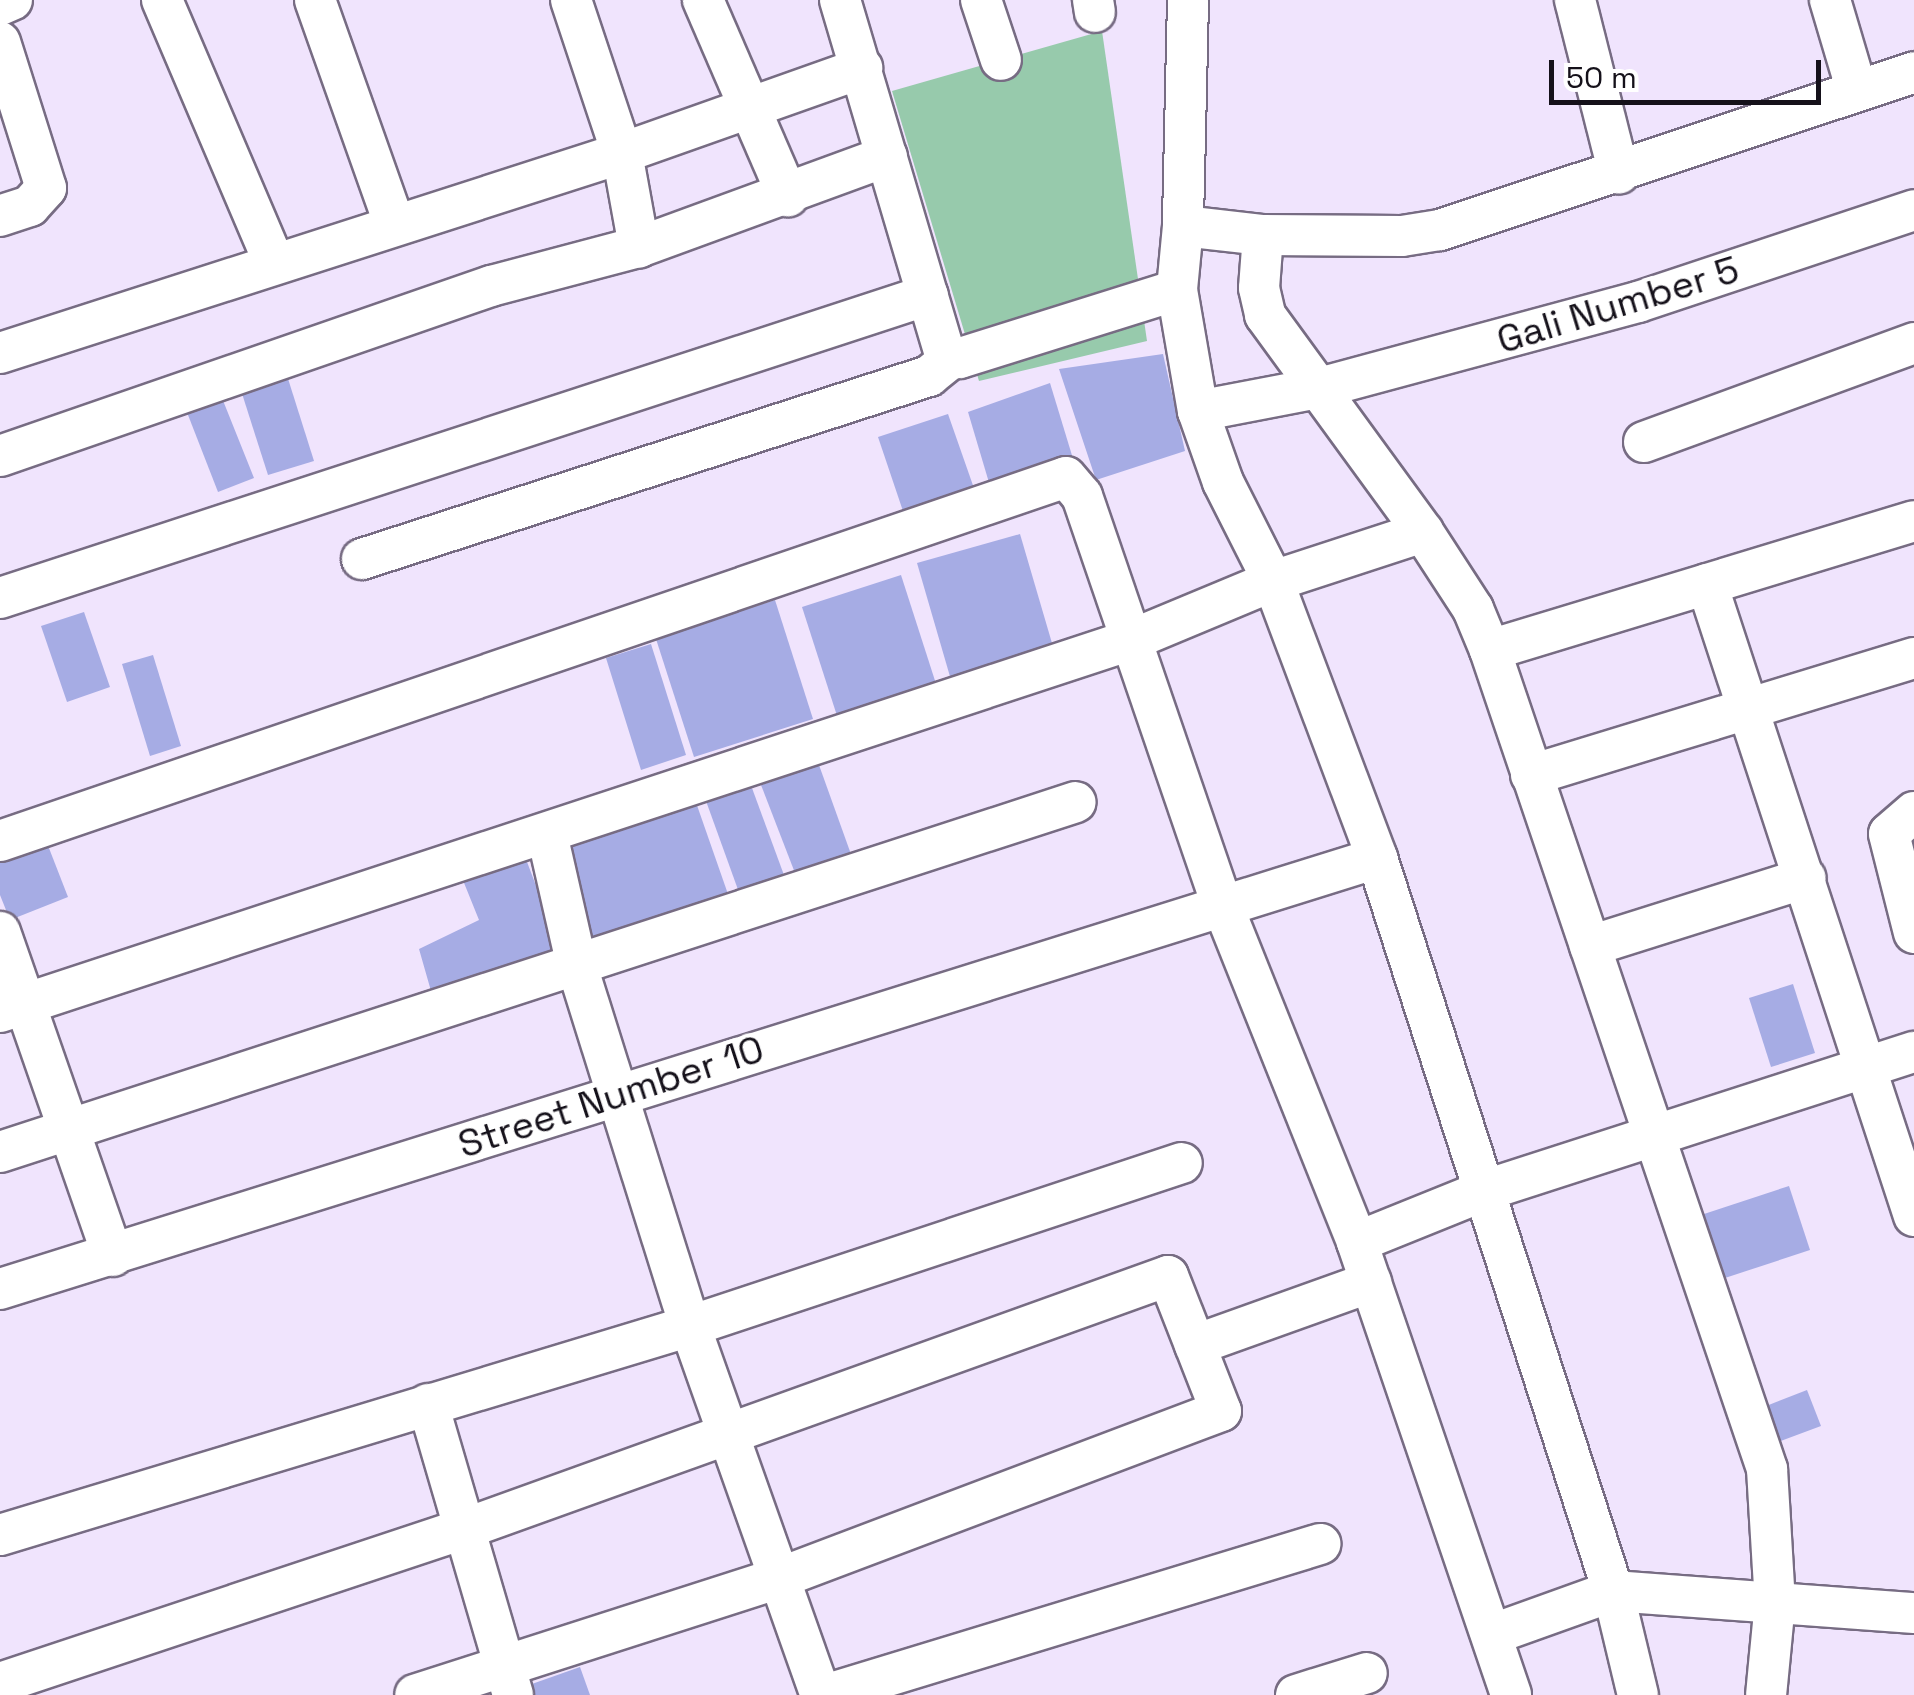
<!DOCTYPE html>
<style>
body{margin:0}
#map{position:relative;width:1914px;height:1695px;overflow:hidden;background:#f0e4fd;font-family:"Space Grotesk",sans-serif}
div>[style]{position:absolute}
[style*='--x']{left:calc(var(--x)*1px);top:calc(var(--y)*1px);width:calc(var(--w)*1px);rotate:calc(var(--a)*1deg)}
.green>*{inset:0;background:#97caac}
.building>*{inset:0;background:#a6ace4}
.roads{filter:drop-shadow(2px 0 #776c83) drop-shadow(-2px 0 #776c83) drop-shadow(0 2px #776c83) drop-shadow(0 -2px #776c83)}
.minor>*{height:40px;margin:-20px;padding:0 20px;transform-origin:20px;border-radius:20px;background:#fff}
span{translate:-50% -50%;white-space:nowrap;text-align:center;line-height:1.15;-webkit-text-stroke:8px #fff;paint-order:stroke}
.street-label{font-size:38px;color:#15111a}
.scale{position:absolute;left:1549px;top:60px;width:272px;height:45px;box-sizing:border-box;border:5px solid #15111a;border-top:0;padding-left:12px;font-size:30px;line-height:35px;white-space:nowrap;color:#15111a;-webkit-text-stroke:8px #fff;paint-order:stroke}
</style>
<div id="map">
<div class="green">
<div style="clip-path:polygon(1102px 31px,1147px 341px,979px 381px,892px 91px)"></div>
</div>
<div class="building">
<div style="clip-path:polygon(1163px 354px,1185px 451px,1096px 480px,1059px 369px)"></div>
<div style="clip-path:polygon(284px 366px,314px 461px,268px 475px,238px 381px)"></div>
<div style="clip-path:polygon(216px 383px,254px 478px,218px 492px,181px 397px)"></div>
<div style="clip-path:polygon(1050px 383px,1074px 462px,990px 486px,968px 412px)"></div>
<div style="clip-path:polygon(948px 414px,976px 494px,905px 517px,878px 437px)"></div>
<div style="clip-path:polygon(1020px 534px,1054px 650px,951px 680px,917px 563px)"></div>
<div style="clip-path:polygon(901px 575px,938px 690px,839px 722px,802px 607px)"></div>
<div style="clip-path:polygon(775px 600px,813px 719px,694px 757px,656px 639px)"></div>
<div style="clip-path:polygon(84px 612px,110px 687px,67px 702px,41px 626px)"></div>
<div style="clip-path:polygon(651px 644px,686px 755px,641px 770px,606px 658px)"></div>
<div style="clip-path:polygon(153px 655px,181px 746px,150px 756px,122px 664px)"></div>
<div style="clip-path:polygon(819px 765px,857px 871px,800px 886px,761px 785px)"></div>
<div style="clip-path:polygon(752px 788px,788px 886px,741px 898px,706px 801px)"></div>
<div style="clip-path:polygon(692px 791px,729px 897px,589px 941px,551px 838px)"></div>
<div style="clip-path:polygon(47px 843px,68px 897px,10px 920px,0 895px,0 861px)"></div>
<div style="clip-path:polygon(521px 846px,563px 957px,435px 1005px,419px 949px,479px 920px,458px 868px)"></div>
<div style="clip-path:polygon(1793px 984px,1815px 1053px,1771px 1067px,1749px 998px)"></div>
<div style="clip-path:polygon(1789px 1186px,1810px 1250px,1725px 1278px,1704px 1214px)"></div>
<div style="clip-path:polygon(1807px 1390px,1821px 1426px,1770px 1445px,1756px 1410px)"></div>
<div style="clip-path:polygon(580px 1667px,590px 1695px,533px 1695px,529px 1685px)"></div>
</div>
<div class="roads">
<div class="minor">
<div style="--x:162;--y:0;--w:285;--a:66.9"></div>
<div style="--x:315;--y:0;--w:237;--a:70.5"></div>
<div style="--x:571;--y:0;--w:161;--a:71.6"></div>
<div style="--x:622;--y:153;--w:96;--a:79.7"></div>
<div style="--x:703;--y:0;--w:214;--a:66.6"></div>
<div style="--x:840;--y:0;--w:370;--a:73.5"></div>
<div style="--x:945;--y:355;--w:15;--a:11"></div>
<div style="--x:960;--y:358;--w:227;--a:-17.4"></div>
<div style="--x:981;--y:0;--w:63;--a:71.6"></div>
<div style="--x:1093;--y:0;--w:12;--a:81"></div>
<div style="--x:1188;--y:0;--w:226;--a:91.3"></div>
<div style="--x:1183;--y:226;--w:81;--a:6.4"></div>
<div style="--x:1263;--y:235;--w:53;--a:94.3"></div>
<div style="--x:1259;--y:288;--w:28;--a:77"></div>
<div style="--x:1265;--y:315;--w:268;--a:53.9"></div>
<div style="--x:1423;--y:532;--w:92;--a:57"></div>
<div style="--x:1473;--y:609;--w:44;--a:67.5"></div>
<div style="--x:1490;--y:650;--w:865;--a:71.31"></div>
<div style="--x:1767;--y:1469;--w:133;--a:86.6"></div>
<div style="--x:1775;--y:1602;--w:93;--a:95.5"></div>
<div style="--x:1575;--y:0;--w:179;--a:75.8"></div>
<div style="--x:1830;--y:0;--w:92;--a:73.5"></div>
<div style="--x:0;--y:5;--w:13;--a:-23"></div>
<div style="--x:0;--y:42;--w:153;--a:72.5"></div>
<div style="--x:46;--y:188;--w:24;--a:132"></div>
<div style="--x:30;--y:206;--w:32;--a:162"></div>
<div style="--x:1183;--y:226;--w:64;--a:95.4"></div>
<div style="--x:1177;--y:290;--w:123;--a:80.2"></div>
<div style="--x:1198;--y:411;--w:75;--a:70.6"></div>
<div style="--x:1223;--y:482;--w:111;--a:63.2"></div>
<div style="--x:1273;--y:581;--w:296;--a:69.4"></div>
<div style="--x:1377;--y:858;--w:770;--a:72.15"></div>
<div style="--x:1613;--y:1591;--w:107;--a:76.5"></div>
<div style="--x:1263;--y:235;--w:139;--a:0.4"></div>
<div style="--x:1402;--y:236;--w:38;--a:-9"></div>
<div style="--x:1440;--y:230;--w:500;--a:-18.4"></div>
<div style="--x:0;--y:353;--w:653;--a:-17.82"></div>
<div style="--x:622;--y:153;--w:255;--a:-19.5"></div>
<div style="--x:1198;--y:411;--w:123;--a:-10.8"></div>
<div style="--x:1319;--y:388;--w:330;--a:-15.1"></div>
<div style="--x:1638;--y:302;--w:291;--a:-18.4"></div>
<div style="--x:1644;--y:442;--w:288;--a:-20.1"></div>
<div style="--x:0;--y:456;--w:520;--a:-19.1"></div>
<div style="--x:491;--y:286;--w:153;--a:-14.8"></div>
<div style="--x:639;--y:247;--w:264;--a:-20.1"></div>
<div style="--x:362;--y:559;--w:596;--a:-17.89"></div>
<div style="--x:929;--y:376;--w:28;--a:-39"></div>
<div style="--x:1707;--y:584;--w:665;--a:71.86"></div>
<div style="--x:0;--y:598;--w:976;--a:-18.08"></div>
<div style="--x:1490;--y:650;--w:443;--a:-16.9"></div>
<div style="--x:1531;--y:775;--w:400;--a:-17"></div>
<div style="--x:1914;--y:812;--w:33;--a:139"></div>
<div style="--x:1889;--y:834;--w:102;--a:75.8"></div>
<div style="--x:547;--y:834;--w:135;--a:77.2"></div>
<div style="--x:577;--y:966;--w:377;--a:72.6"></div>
<div style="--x:690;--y:1326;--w:392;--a:70.5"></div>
<div style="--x:0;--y:841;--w:1126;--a:-18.85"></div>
<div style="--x:1066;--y:477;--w:25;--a:50"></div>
<div style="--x:1082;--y:496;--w:431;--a:71.1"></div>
<div style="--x:1222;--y:904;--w:364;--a:68.2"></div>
<div style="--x:1357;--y:1242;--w:139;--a:-22"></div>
<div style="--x:1486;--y:1190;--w:450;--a:-17.9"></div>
<div style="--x:0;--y:932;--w:343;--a:70.8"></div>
<div style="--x:1590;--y:946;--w:226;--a:-17.5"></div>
<div style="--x:0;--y:1012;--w:1191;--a:-18.21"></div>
<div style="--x:1131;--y:640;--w:154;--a:-22.6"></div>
<div style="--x:1273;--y:581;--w:158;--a:-18.1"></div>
<div style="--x:0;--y:1152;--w:1131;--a:-18.02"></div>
<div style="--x:1357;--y:1242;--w:478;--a:71.2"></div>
<div style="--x:0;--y:1289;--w:1443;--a:-17.38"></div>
<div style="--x:1195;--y:1345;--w:187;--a:-19.7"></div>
<div style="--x:428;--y:1404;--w:303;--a:73.7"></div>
<div style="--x:0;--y:1535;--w:721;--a:-16.85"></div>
<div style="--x:690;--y:1326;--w:518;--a:-18.33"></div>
<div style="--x:1496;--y:1633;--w:124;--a:-19.7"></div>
<div style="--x:1613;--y:1591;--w:302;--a:4.2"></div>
<div style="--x:0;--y:1683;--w:489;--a:-18.4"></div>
<div style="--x:464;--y:1529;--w:748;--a:-19.77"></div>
<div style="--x:1168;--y:1276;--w:145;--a:68.6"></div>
<div style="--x:1221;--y:1411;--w:472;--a:159.3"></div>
<div style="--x:779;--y:1578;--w:382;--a:162.2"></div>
<div style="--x:825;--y:1695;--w:518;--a:-16.96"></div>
<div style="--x:1296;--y:1695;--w:74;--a:-17.2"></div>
</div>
</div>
<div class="street-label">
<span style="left:1618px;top:305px;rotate:-17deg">Gali Number 5</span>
<span style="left:611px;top:1097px;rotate:-18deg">Street Number 10</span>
</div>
<div class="scale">50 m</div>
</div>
